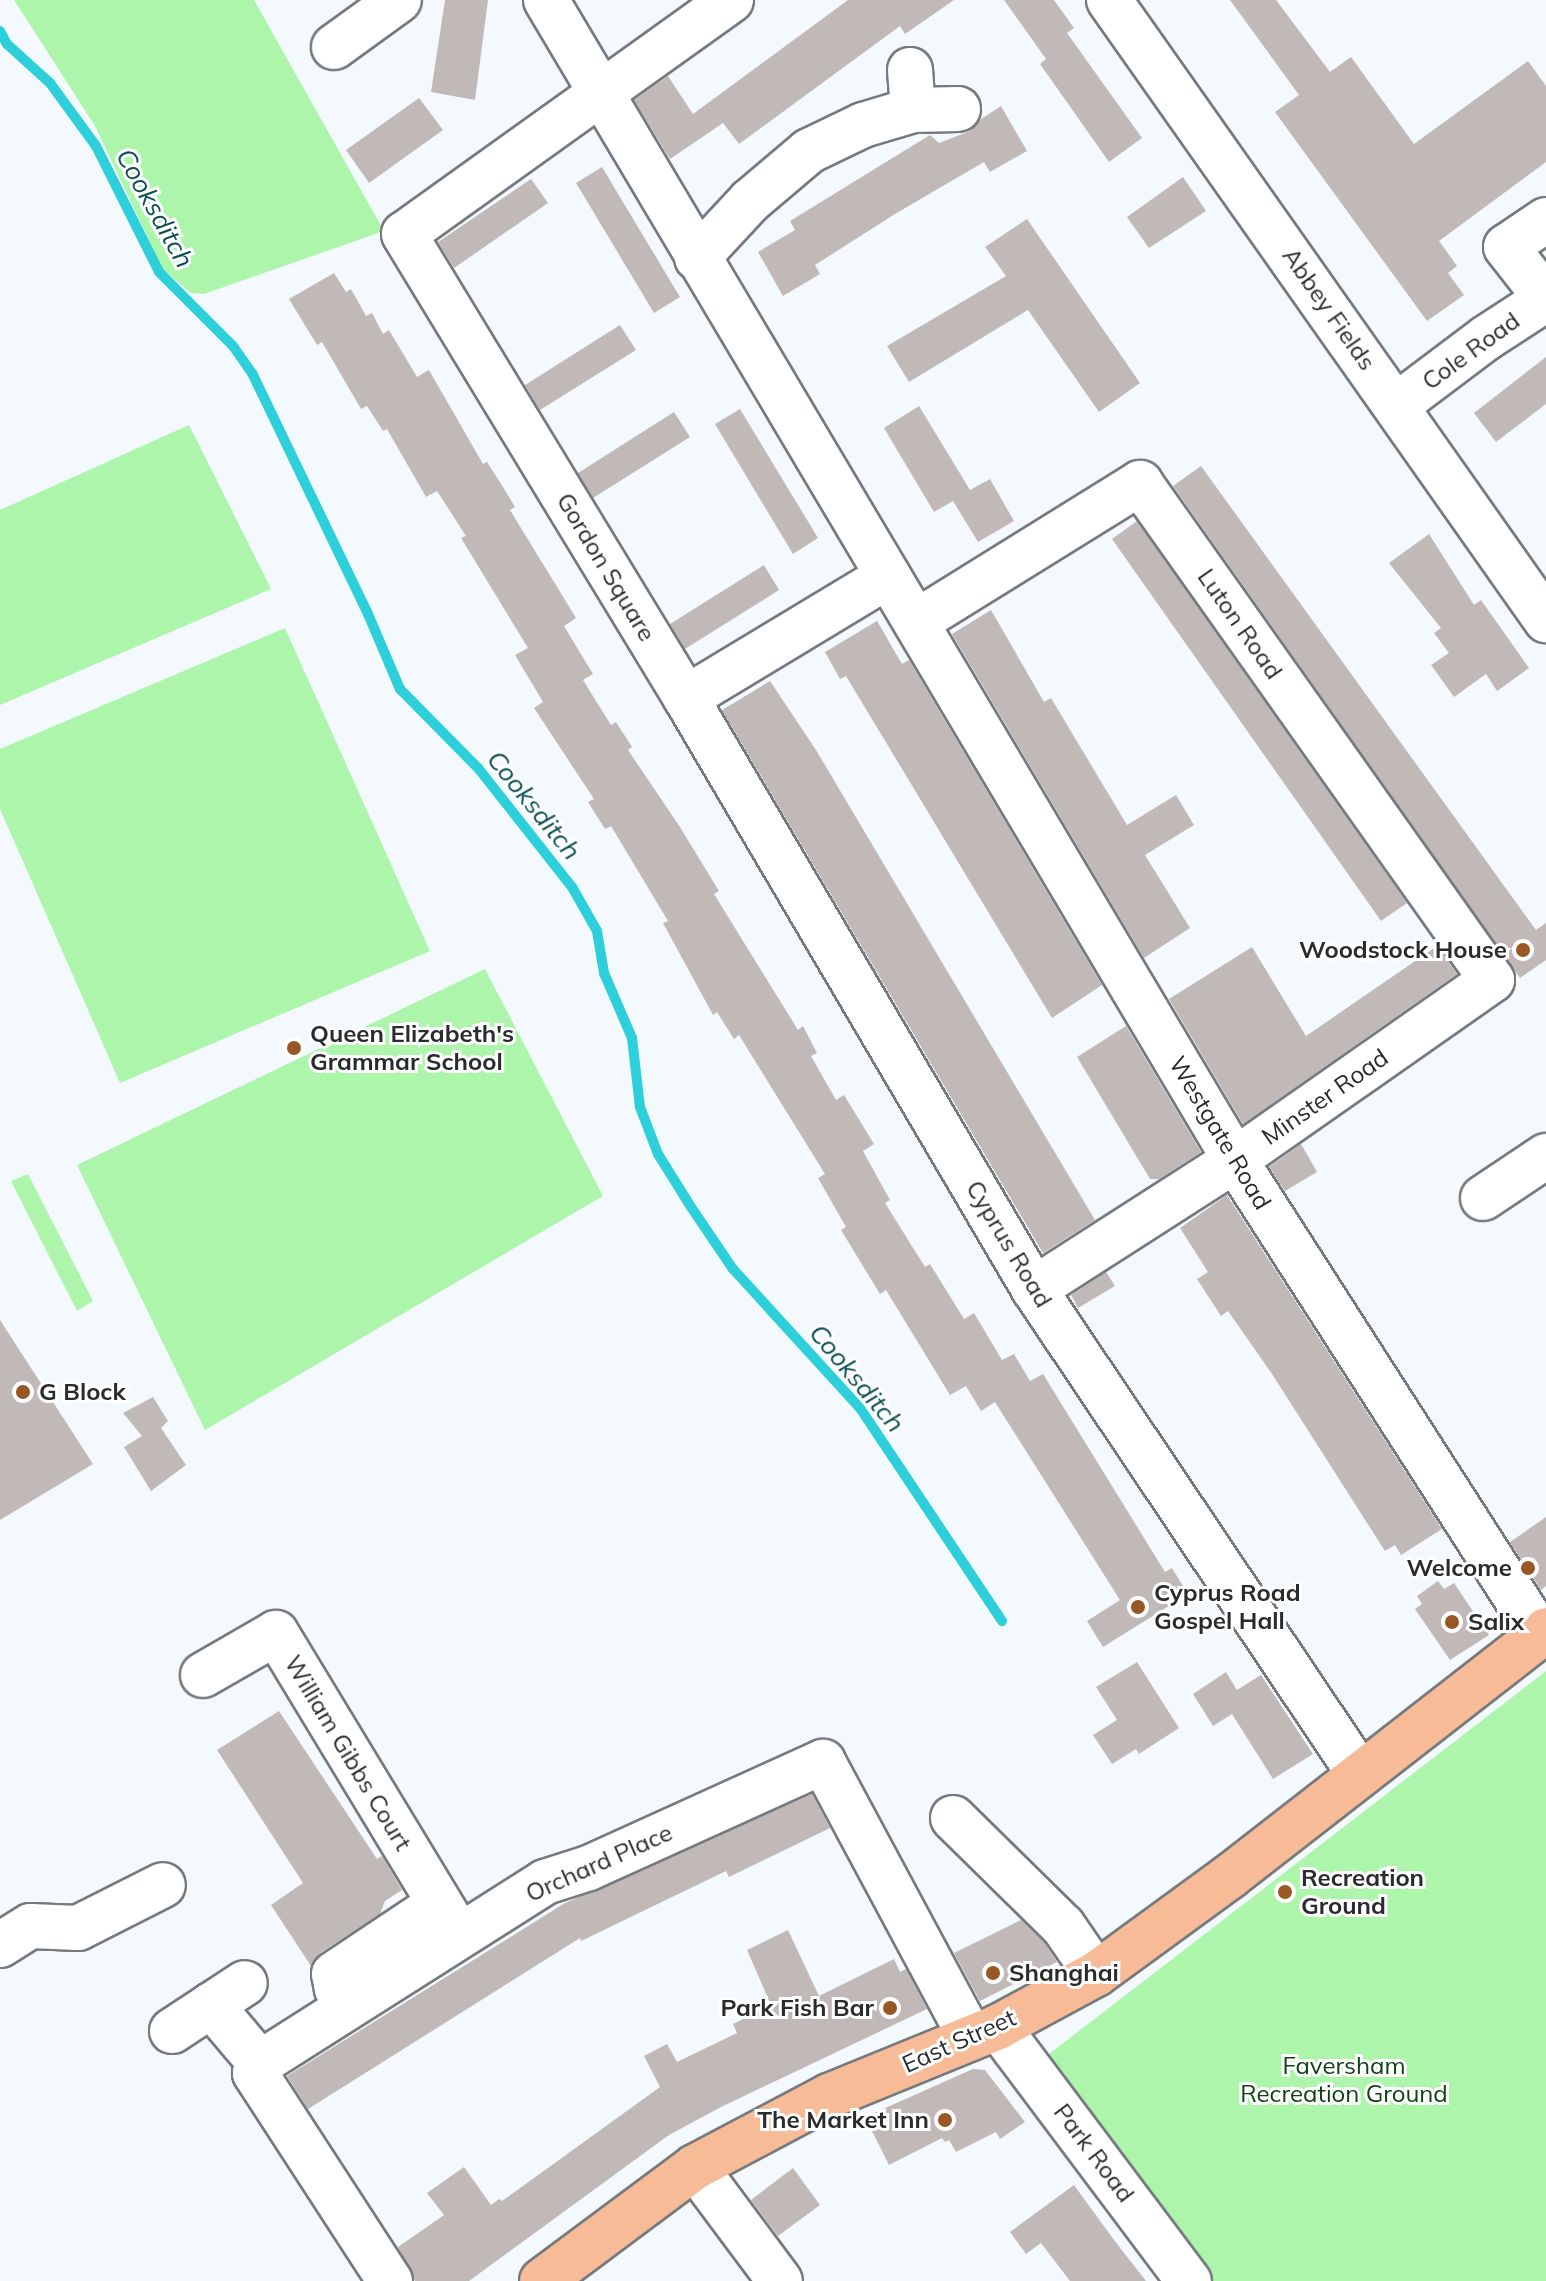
<!DOCTYPE html>
<style>
body{margin:0}
#map{position:relative;width:1546px;height:2281px;overflow:hidden;background:#f4f9fe;font-family:Mulish,sans-serif}
div>[style]{position:absolute}
[style*='--x']{left:calc(var(--x)*1px);top:calc(var(--y)*1px);width:calc(var(--w)*1px);rotate:calc(var(--a)*1deg)}
.green>*{inset:0;background:#aef5ac}
.stream>*{height:10px;margin:-5px;padding:0 5px;transform-origin:5px;border-radius:5px;background:#2ccfda}
.building>*{inset:0;background:#c1b9b8}
.roads{filter:drop-shadow(2px 0 #767a7f) drop-shadow(-2px 0 #767a7f) drop-shadow(0 2px #767a7f) drop-shadow(0 -2px #767a7f)}
.minor>*{height:44px;margin:-22px;padding:0 22px;transform-origin:22px;border-radius:22px;background:#fff}
.major>*{height:44px;margin:-22px;padding:0 22px;transform-origin:22px;border-radius:22px;background:#f7bc97}
.dots>*{width:22px;height:22px;translate:-50% -50%;box-sizing:border-box;border:4px solid #fff;border-radius:50%}
span{translate:-50% -50%;white-space:nowrap;text-align:center;line-height:1.15;-webkit-text-stroke:6px #fff;paint-order:stroke}
.street-label{font-size:24px;color:#292b2d}
.poi-label{font-size:24px;color:#292b2d;font-weight:700}
.right{translate:-100% -50%;text-align:right}
.left{translate:0 -50%;text-align:left}
.park-label{font-size:24px;color:#0f4212}
.water-label{font-size:26px;color:#0c4f54;font-style:italic}
</style>
<div id="map">
<div class="green">
<div style="clip-path:polygon(14px 0,254px 0,384px 231px,204px 294px,191px 293px,163px 270px,95px 126px)"></div>
<div style="clip-path:polygon(189px 425px,271px 589px,0 705px,0 510px)"></div>
<div style="clip-path:polygon(285px 628px,430px 951px,120px 1083px,0 809px,0 749px)"></div>
<div style="clip-path:polygon(485px 969px,603px 1196px,205px 1430px,77px 1165px)"></div>
<div style="clip-path:polygon(28px 1174px,93px 1301px,77px 1311px,11px 1181px)"></div>
<div style="clip-path:polygon(1546px 1671px,1546px 2281px,1213px 2281px,1048px 2061px,1049px 2054px)"></div>
</div>
<div class="stream">
<div style="--x:0;--y:31;--w:15;--a:62"></div>
<div style="--x:7;--y:44;--w:58;--a:42.2"></div>
<div style="--x:50;--y:83;--w:78;--a:53.9"></div>
<div style="--x:96;--y:146;--w:141;--a:63.4"></div>
<div style="--x:159;--y:272;--w:105;--a:45"></div>
<div style="--x:233;--y:346;--w:35;--a:55"></div>
<div style="--x:253;--y:375;--w:265;--a:64.3"></div>
<div style="--x:368;--y:614;--w:82;--a:66.9"></div>
<div style="--x:400;--y:689;--w:111;--a:45.4"></div>
<div style="--x:478;--y:768;--w:152;--a:51.7"></div>
<div style="--x:572;--y:887;--w:51;--a:60.4"></div>
<div style="--x:597;--y:931;--w:43;--a:80.5"></div>
<div style="--x:604;--y:973;--w:71;--a:66.7"></div>
<div style="--x:632;--y:1038;--w:69;--a:83.4"></div>
<div style="--x:640;--y:1107;--w:50;--a:69"></div>
<div style="--x:658;--y:1154;--w:62;--a:58.1"></div>
<div style="--x:691;--y:1207;--w:75;--a:55.9"></div>
<div style="--x:733;--y:1269;--w:188;--a:47.6"></div>
<div style="--x:860;--y:1408;--w:256;--a:56.3"></div>
</div>
<div class="building">
<div style="clip-path:polygon(445px 0,488px 0,475px 100px,431px 92px)"></div>
<div style="clip-path:polygon(848px 0,954px 0,905px 34px,900px 26px,739px 144px,723px 123px,670px 159px,634px 100px,668px 76px,693px 114px)"></div>
<div style="clip-path:polygon(1004px 0,1054px 0,1074px 28px,1067px 33px,1142px 138px,1109px 162px,1040px 64px,1046px 59px)"></div>
<div style="clip-path:polygon(1230px 0,1276px 0,1330px 72px,1351px 57px,1414px 144px,1528px 61px,1546px 86px,1546px 162px,1439px 241px,1457px 266px,1448px 273px,1464px 295px,1427px 321px,1275px 112px,1299px 95px)"></div>
<div style="clip-path:polygon(419px 98px,443px 130px,369px 183px,346px 150px)"></div>
<div style="clip-path:polygon(1001px 106px,1027px 151px,990px 172px,984px 162px,895px 214px,815px 265px,820px 274px,783px 296px,758px 252px,795px 230px,790px 221px,930px 135px,939px 143px,970px 131px,981px 119px)"></div>
<div style="clip-path:polygon(602px 167px,680px 297px,654px 313px,576px 183px)"></div>
<div style="clip-path:polygon(1183px 177px,1206px 211px,1149px 248px,1127px 217px)"></div>
<div style="clip-path:polygon(531px 179px,548px 203px,454px 268px,438px 242px)"></div>
<div style="clip-path:polygon(1027px 219px,1140px 383px,1099px 412px,1028px 310px,909px 382px,887px 346px,1006px 276px,985px 247px)"></div>
<div style="clip-path:polygon(334px 273px,346px 292px,351px 289px,366px 316px,372px 313px,383px 334px,389px 330px,417px 377px,429px 370px,483px 464px,487px 462px,503px 487px,515px 507px,510px 510px,576px 618px,564px 626px,593px 674px,583px 680px,611px 725px,616px 722px,632px 747px,628px 750px,680px 827px,719px 891px,714px 894px,798px 1030px,803px 1026px,817px 1053px,811px 1056px,836px 1100px,844px 1095px,874px 1144px,863px 1151px,890px 1200px,885px 1203px,925px 1267px,930px 1264px,964px 1319px,974px 1313px,1002px 1360px,1014px 1354px,1030px 1381px,1043px 1374px,1165px 1572px,1172px 1568px,1188px 1594px,1103px 1647px,1087px 1621px,1120px 1600px,995px 1402px,981px 1411px,966px 1386px,950px 1395px,886px 1290px,880px 1294px,841px 1230px,846px 1227px,818px 1178px,825px 1174px,739px 1035px,734px 1039px,717px 1012px,713px 1015px,663px 923px,668px 921px,611px 826px,605px 829px,588px 802px,594px 799px,534px 708px,543px 702px,515px 655px,528px 648px,461px 538px,466px 536px,437px 491px,426px 497px,387px 429px,383px 431px,367px 406px,361px 409px,322px 342px,317px 345px,289px 299px)"></div>
<div style="clip-path:polygon(620px 325px,636px 350px,540px 410px,525px 385px)"></div>
<div style="clip-path:polygon(1546px 357px,1546px 404px,1496px 442px,1474px 413px)"></div>
<div style="clip-path:polygon(919px 406px,970px 490px,990px 479px,1014px 521px,978px 542px,953px 501px,934px 512px,884px 428px)"></div>
<div style="clip-path:polygon(740px 409px,818px 538px,793px 554px,715px 424px)"></div>
<div style="clip-path:polygon(674px 412px,690px 437px,593px 498px,578px 473px)"></div>
<div style="clip-path:polygon(1201px 466px,1536px 930px,1546px 923px,1546px 960px,1520px 978px,1173px 486px)"></div>
<div style="clip-path:polygon(1137px 521px,1407px 903px,1381px 921px,1112px 539px)"></div>
<div style="clip-path:polygon(1429px 534px,1474px 605px,1481px 600px,1529px 668px,1497px 691px,1486px 674px,1454px 697px,1431px 665px,1449px 653px,1434px 633px,1441px 628px,1389px 563px)"></div>
<div style="clip-path:polygon(764px 565px,779px 590px,685px 649px,670px 624px)"></div>
<div style="clip-path:polygon(991px 610px,1044px 702px,1051px 698px,1127px 825px,1176px 795px,1194px 825px,1145px 855px,1190px 928px,1144px 958px,952px 634px)"></div>
<div style="clip-path:polygon(877px 621px,902px 664px,909px 660px,1102px 985px,1052px 1018px,846px 676px,840px 679px,825px 652px)"></div>
<div style="clip-path:polygon(770px 681px,816px 750px,1095px 1220px,1043px 1253px,722px 710px)"></div>
<div style="clip-path:polygon(1437px 946px,1457px 974px,1243px 1124px,1169px 999px,1252px 947px,1306px 1036px)"></div>
<div style="clip-path:polygon(1126px 1026px,1201px 1152px,1159px 1179px,1150px 1179px,1077px 1057px)"></div>
<div style="clip-path:polygon(1301px 1144px,1317px 1172px,1285px 1191px,1269px 1167px)"></div>
<div style="clip-path:polygon(1227px 1195px,1442px 1529px,1401px 1555px,1395px 1545px,1385px 1551px,1272px 1374px,1228px 1311px,1221px 1316px,1197px 1279px,1208px 1272px,1180px 1228px)"></div>
<div style="clip-path:polygon(1106px 1272px,1115px 1286px,1078px 1308px,1071px 1295px)"></div>
<div style="clip-path:polygon(0 1320px,93px 1464px,0 1520px)"></div>
<div style="clip-path:polygon(153px 1397px,168px 1421px,161px 1428px,186px 1465px,151px 1491px,124px 1447px,142px 1436px,123px 1413px)"></div>
<div style="clip-path:polygon(1546px 1517px,1546px 1586px,1541px 1590px,1510px 1542px)"></div>
<div style="clip-path:polygon(1438px 1581px,1444px 1589px,1454px 1583px,1489px 1635px,1450px 1660px,1415px 1609px,1422px 1604px,1417px 1596px)"></div>
<div style="clip-path:polygon(1137px 1662px,1179px 1728px,1139px 1754px,1136px 1749px,1112px 1764px,1093px 1735px,1117px 1720px,1096px 1687px)"></div>
<div style="clip-path:polygon(1226px 1672px,1237px 1690px,1261px 1675px,1313px 1754px,1273px 1779px,1232px 1714px,1213px 1726px,1193px 1694px)"></div>
<div style="clip-path:polygon(279px 1711px,377px 1859px,382px 1856px,402px 1890px,385px 1901px,380px 1914px,320px 1953px,311px 1966px,271px 1905px,303px 1883px,217px 1750px)"></div>
<div style="clip-path:polygon(812px 1794px,830px 1828px,729px 1877px,726px 1871px,581px 1941px,580px 1938px,308px 2109px,287px 2076px,565px 1903px)"></div>
<div style="clip-path:polygon(1021px 1920px,1044px 1942px,1057px 1962px,980px 2001px,954px 1953px)"></div>
<div style="clip-path:polygon(788px 1930px,819px 1996px,894px 1959px,900px 1972px,906px 1969px,927px 2009px,721px 2107px,669px 2135px,469px 2281px,415px 2281px,398px 2247px,444px 2215px,427px 2193px,464px 2167px,491px 2205px,499px 2199px,502px 2201px,660px 2087px,644px 2056px,667px 2044px,677px 2062px,737px 2033px,733px 2024px,771px 2005px,747px 1950px)"></div>
<div style="clip-path:polygon(973px 2069px,985px 2070px,1025px 2122px,1000px 2139px,996px 2132px,956px 2152px,949px 2140px,945px 2142px,942px 2138px,889px 2165px,865px 2117px)"></div>
<div style="clip-path:polygon(793px 2168px,820px 2205px,778px 2236px,751px 2200px)"></div>
<div style="clip-path:polygon(1074px 2185px,1114px 2240px,1146px 2281px,1070px 2281px,1041px 2243px,1026px 2254px,1010px 2232px)"></div>
</div>
<div class="roads">
<div class="minor">
<div style="--x:546;--y:0;--w:1349;--a:59.29"></div>
<div style="--x:1235;--y:1160;--w:564;--a:57.3"></div>
<div style="--x:731;--y:0;--w:402;--a:144.4"></div>
<div style="--x:404;--y:234;--w:543;--a:58.71"></div>
<div style="--x:686;--y:698;--w:686;--a:59.51"></div>
<div style="--x:1034;--y:1289;--w:583;--a:56.12"></div>
<div style="--x:1109;--y:0;--w:759;--a:54.82"></div>
<div style="--x:334;--y:47;--w:80;--a:-35.9"></div>
<div style="--x:910;--y:70;--w:40;--a:85.7"></div>
<div style="--x:1546;--y:220;--w:48;--a:146"></div>
<div style="--x:1506;--y:247;--w:65;--a:51.9"></div>
<div style="--x:697;--y:258;--w:78;--a:-47.1"></div>
<div style="--x:750;--y:201;--w:77;--a:-40.3"></div>
<div style="--x:809;--y:151;--w:60;--a:-25.7"></div>
<div style="--x:863;--y:125;--w:52;--a:-16.7"></div>
<div style="--x:913;--y:110;--w:45;--a:-1.3"></div>
<div style="--x:1397;--y:405;--w:111;--a:-37"></div>
<div style="--x:1486;--y:338;--w:72;--a:-33"></div>
<div style="--x:916;--y:622;--w:264;--a:-31.8"></div>
<div style="--x:1140;--y:483;--w:609;--a:54.69"></div>
<div style="--x:1492;--y:980;--w:314;--a:145"></div>
<div style="--x:1235;--y:1160;--w:239;--a:147.3"></div>
<div style="--x:686;--y:698;--w:236;--a:-31.1"></div>
<div style="--x:1483;--y:1198;--w:76;--a:-33.7"></div>
<div style="--x:203;--y:1675;--w:84;--a:-29.9"></div>
<div style="--x:276;--y:1633;--w:353;--a:58.8"></div>
<div style="--x:953;--y:1818;--w:154;--a:44.5"></div>
<div style="--x:1063;--y:1926;--w:58;--a:55.5"></div>
<div style="--x:0;--y:1945;--w:36;--a:-32"></div>
<div style="--x:31;--y:1926;--w:47;--a:2.4"></div>
<div style="--x:78;--y:1928;--w:95;--a:-26.8"></div>
<div style="--x:348;--y:2004;--w:19;--a:-126"></div>
<div style="--x:337;--y:1989;--w:15;--a:-101"></div>
<div style="--x:334;--y:1974;--w:126;--a:-33.7"></div>
<div style="--x:211;--y:2005;--w:76;--a:49.8"></div>
<div style="--x:998;--y:2027;--w:318;--a:53.1"></div>
<div style="--x:172;--y:2031;--w:87;--a:-33.3"></div>
<div style="--x:695;--y:2167;--w:142;--a:53.3"></div>
<div style="--x:390;--y:2281;--w:248;--a:-123"></div>
<div style="--x:255;--y:2073;--w:11;--a:-63"></div>
<div style="--x:260;--y:2063;--w:338;--a:-32.4"></div>
<div style="--x:545;--y:1882;--w:46;--a:-17.7"></div>
<div style="--x:589;--y:1868;--w:257;--a:-24.4"></div>
<div style="--x:823;--y:1762;--w:313;--a:61.8"></div>
</div>
<div class="major">
<div style="--x:542;--y:2281;--w:191;--a:-36.7"></div>
<div style="--x:695;--y:2167;--w:152;--a:-27.9"></div>
<div style="--x:829;--y:2096;--w:183;--a:-22.2"></div>
<div style="--x:998;--y:2027;--w:111;--a:-28.4"></div>
<div style="--x:1096;--y:1974;--w:165;--a:-36.1"></div>
<div style="--x:1229;--y:1877;--w:402;--a:-37.9"></div>
</div>
</div>
<div class="dots">
<div style="left:1523px;top:950px;background:#985723"></div>
<div style="left:294px;top:1048px;background:#985723"></div>
<div style="left:23px;top:1392px;background:#985723"></div>
<div style="left:1528px;top:1568px;background:#985723"></div>
<div style="left:1138px;top:1607px;background:#985723"></div>
<div style="left:1452px;top:1622px;background:#985723"></div>
<div style="left:1285px;top:1892px;background:#985723"></div>
<div style="left:993px;top:1973px;background:#985723"></div>
<div style="left:890px;top:2008px;background:#985723"></div>
<div style="left:945px;top:2120px;background:#985723"></div>
</div>
<div class="street-label">
<span style="left:1329px;top:309px;rotate:55deg">Abbey Fields</span>
<span style="left:1471px;top:351px;rotate:-36deg">Cole Road</span>
<span style="left:606px;top:567px;rotate:59deg">Gordon Square</span>
<span style="left:1240px;top:624px;rotate:55deg">Luton Road</span>
<span style="left:1325px;top:1097px;rotate:-35deg">Minster Road</span>
<span style="left:1220px;top:1133px;rotate:59deg">Westgate Road</span>
<span style="left:1009px;top:1244px;rotate:59deg">Cyprus Road</span>
<span style="left:348px;top:1753px;rotate:59deg">William Gibbs Court</span>
<span style="left:599px;top:1863px;rotate:-24deg">Orchard Place</span>
<span style="left:959px;top:2041px;rotate:-24deg">East Street</span>
<span style="left:1094px;top:2153px;rotate:53deg">Park Road</span>
</div>
<div class="poi-label">
<span class="right" style="left:1507px;top:950px">Woodstock House</span>
<span class="left" style="left:310px;top:1048px">Queen Elizabeth's<br>Grammar School</span>
<span class="left" style="left:39px;top:1392px">G Block</span>
<span class="right" style="left:1512px;top:1568px">Welcome</span>
<span class="left" style="left:1154px;top:1607px">Cyprus Road<br>Gospel Hall</span>
<span class="left" style="left:1468px;top:1622px">Salix</span>
<span class="left" style="left:1301px;top:1892px">Recreation<br>Ground</span>
<span class="left" style="left:1009px;top:1973px">Shanghai</span>
<span class="right" style="left:874px;top:2008px">Park Fish Bar</span>
<span class="right" style="left:929px;top:2120px">The Market Inn</span>
</div>
<div class="park-label">
<span style="left:1344px;top:2080px">Faversham<br>Recreation Ground</span>
</div>
<div class="water-label">
<span style="left:155px;top:208px;rotate:61deg">Cooksditch</span>
<span style="left:534px;top:805px;rotate:51deg">Cooksditch</span>
<span style="left:857px;top:1378px;rotate:50deg">Cooksditch</span>
</div>
</div>
